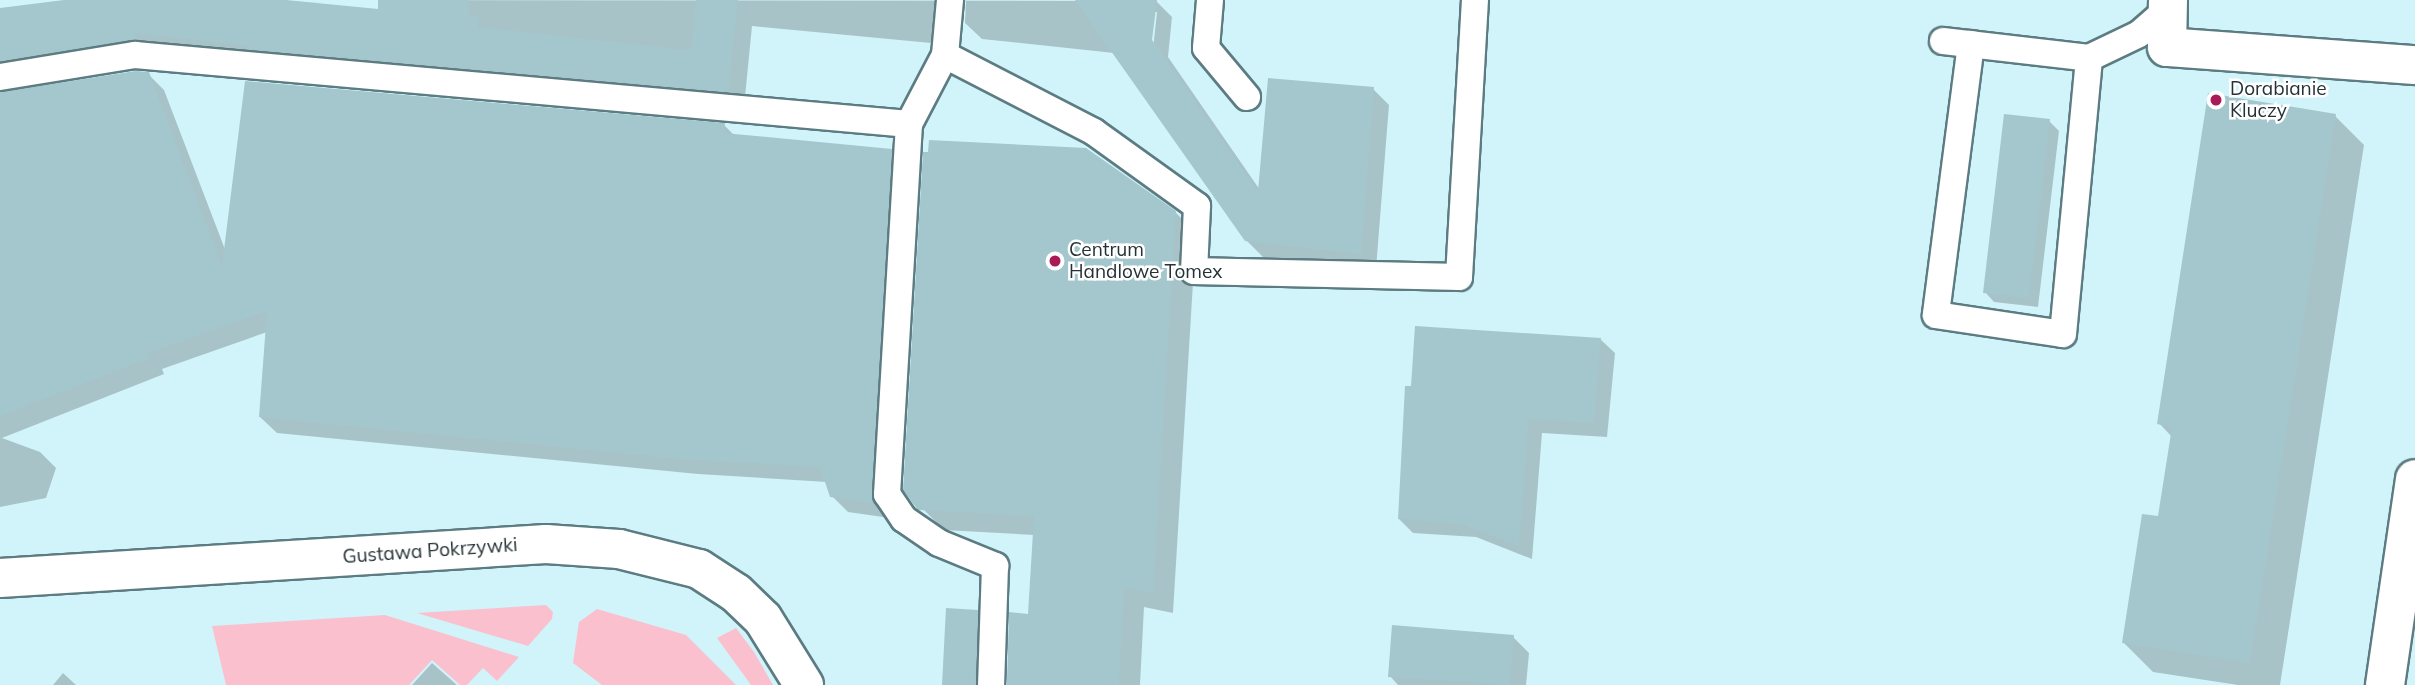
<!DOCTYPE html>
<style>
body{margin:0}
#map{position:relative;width:2415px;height:685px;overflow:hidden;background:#d1f4fb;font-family:Mulish,sans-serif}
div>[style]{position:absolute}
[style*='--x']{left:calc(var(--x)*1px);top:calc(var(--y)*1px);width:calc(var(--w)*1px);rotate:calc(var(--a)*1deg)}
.green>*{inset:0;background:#fac0ce}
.shadow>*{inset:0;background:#0003}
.building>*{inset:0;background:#a4c6cd}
.roads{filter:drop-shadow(2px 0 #5c7c82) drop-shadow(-2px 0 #5c7c82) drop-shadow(0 2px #5c7c82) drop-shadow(0 -2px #5c7c82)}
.service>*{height:26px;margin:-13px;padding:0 13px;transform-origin:13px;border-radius:13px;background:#fff}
.minor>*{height:38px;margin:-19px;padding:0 19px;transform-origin:19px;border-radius:19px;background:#fff}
.dots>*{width:19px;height:19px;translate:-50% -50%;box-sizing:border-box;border:4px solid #fff;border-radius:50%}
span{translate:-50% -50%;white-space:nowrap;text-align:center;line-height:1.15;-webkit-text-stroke:5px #fff;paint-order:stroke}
.poi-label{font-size:19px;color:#253235}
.left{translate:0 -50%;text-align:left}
.street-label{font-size:19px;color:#253235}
</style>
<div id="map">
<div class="green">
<div style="clip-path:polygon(546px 605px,553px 612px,552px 619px,528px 646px,417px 613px)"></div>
<div style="clip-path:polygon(597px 609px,686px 635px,736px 685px,602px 685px,573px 663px,579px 622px)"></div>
<div style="clip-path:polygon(385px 615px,519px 657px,497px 681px,483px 668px,467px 685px,460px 685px,432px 660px,409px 685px,226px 685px,212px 626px)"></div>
<div style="clip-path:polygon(736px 628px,754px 652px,773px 685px,751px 685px,717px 638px)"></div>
</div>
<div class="shadow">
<div style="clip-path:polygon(evenodd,76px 0,280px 0,380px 11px,380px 0,1156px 1px,1172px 17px,1168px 57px,1260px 190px,1373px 89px,1389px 105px,1376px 269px,1263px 257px,1246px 240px,1114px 53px,982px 39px,965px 23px,966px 1px,952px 7px,948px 35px,932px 34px,931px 43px,752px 26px,744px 107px,148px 48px,1px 87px,2px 94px,148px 74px,164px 90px,226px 252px,724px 125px,735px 136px,891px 151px,907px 167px,890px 518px,848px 512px,832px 496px,827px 482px,698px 474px,277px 433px,260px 417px,267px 332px,162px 369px,164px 374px,2px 438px,40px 452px,56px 468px,46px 498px,0 507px,0 10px,76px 0,1154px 12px,1157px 12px,1153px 49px,1150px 48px,1154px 12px)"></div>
<div style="clip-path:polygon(2335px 116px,2364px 145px,2280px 685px,2238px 685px,2153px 672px,2124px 643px,2159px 518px,2172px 437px,2159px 423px)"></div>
<div style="clip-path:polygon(2049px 121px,2059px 131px,2038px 307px,1994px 302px,1985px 292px)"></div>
<div style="clip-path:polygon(1175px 212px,1196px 233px,1173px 613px,1144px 607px,1140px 685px,1007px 685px,1011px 614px,1030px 615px,1034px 535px,944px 530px,923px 509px)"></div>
<div style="clip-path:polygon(1600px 339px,1615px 353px,1607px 437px,1542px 433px,1532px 559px,1476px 537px,1413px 533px,1399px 519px)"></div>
<div style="clip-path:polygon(977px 612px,987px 621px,986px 685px,943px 685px)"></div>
<div style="clip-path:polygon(1513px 637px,1529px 653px,1526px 685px,1398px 685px,1390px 676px)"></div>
<div style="clip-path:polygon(432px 663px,457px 685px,412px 685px)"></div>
<div style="clip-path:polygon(63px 673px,76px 685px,53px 685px)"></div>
</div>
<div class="building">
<div style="clip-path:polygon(64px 0,286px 0,378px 9px,378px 0,468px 0,470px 16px,480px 17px,478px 27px,687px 50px,692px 47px,696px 0,738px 0,728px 92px,249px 49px,249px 46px,134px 33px,136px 39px,0 61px,0 8px)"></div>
<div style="clip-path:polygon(1075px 0,1157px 0,1152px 40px,1258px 191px,1268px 78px,1374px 87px,1361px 254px,1245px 241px)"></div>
<div style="clip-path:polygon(136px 71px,149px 72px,222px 266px,245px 81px,725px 123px,724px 133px,892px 149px,874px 503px,830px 497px,820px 467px,681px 459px,259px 417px,267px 311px,147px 353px,149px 358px,0 416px,0 92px)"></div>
<div style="clip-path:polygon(2208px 93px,2336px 114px,2250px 663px,2122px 643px,2142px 514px,2158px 516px,2172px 427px,2157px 424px)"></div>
<div style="clip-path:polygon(2004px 114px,2050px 119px,2029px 298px,1983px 293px)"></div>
<div style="clip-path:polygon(929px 140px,1086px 148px,1176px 211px,1153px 593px,1124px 587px,1119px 685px,1007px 685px,1009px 612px,1028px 614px,1034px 516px,918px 510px,903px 490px,923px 152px,928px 152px)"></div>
<div style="clip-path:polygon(1415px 326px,1601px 338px,1594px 423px,1529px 419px,1519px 546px,1461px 524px,1398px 519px,1405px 386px,1411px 386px)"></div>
<div style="clip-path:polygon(946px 608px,978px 610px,975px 685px,942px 685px)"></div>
<div style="clip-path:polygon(1392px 625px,1514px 635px,1510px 685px,1388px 677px)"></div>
</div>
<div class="roads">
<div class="service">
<div style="--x:950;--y:0;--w:55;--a:95.2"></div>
<div style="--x:945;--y:55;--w:78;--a:117.6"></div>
<div style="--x:909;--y:124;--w:371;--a:93.4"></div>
<div style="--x:887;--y:494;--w:30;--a:56"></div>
<div style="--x:904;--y:519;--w:42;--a:34.4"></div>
<div style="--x:939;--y:543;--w:61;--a:22.3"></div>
<div style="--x:995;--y:566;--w:119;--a:91.9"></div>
<div style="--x:1210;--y:0;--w:48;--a:94.8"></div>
<div style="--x:1206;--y:48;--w:64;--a:50.1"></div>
<div style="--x:1943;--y:41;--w:147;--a:6.6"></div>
<div style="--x:1971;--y:44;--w:273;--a:97.4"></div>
<div style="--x:1936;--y:315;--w:128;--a:8.5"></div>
<div style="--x:2063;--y:334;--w:277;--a:-84.6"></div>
<div style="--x:2089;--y:58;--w:55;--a:-25.6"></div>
<div style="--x:2139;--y:34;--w:38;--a:-41"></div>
<div style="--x:945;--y:55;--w:168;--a:27.3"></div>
<div style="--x:1094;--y:132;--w:127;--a:35.7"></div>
<div style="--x:1197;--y:206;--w:65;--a:92.6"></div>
<div style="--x:1194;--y:271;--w:265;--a:1.3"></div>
<div style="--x:1459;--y:277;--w:277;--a:-86.7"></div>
<div style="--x:0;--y:77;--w:137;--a:-9.3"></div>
<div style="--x:135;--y:55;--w:777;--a:5.09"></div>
</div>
<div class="minor">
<div style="--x:2168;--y:0;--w:47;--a:91.2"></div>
<div style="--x:2167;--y:47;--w:249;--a:4.2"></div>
<div style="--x:0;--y:578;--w:547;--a:-3.56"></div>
<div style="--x:546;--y:544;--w:73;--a:3.9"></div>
<div style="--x:619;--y:549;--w:82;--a:14"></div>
<div style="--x:699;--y:569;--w:44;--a:33"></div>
<div style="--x:736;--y:593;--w:37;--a:44"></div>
<div style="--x:763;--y:619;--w:78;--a:58.2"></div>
<div style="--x:2385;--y:685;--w:208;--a:-81.7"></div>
</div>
</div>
<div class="dots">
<div style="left:2216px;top:100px;background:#a91a57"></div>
<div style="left:1055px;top:261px;background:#a91a57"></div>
</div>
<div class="poi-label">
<span class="left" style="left:2230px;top:100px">Dorabianie<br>Kluczy</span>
<span class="left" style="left:1069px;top:261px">Centrum<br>Handlowe Tomex</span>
</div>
<div class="street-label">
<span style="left:430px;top:551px;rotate:-4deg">Gustawa Pokrzywki</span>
</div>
</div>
